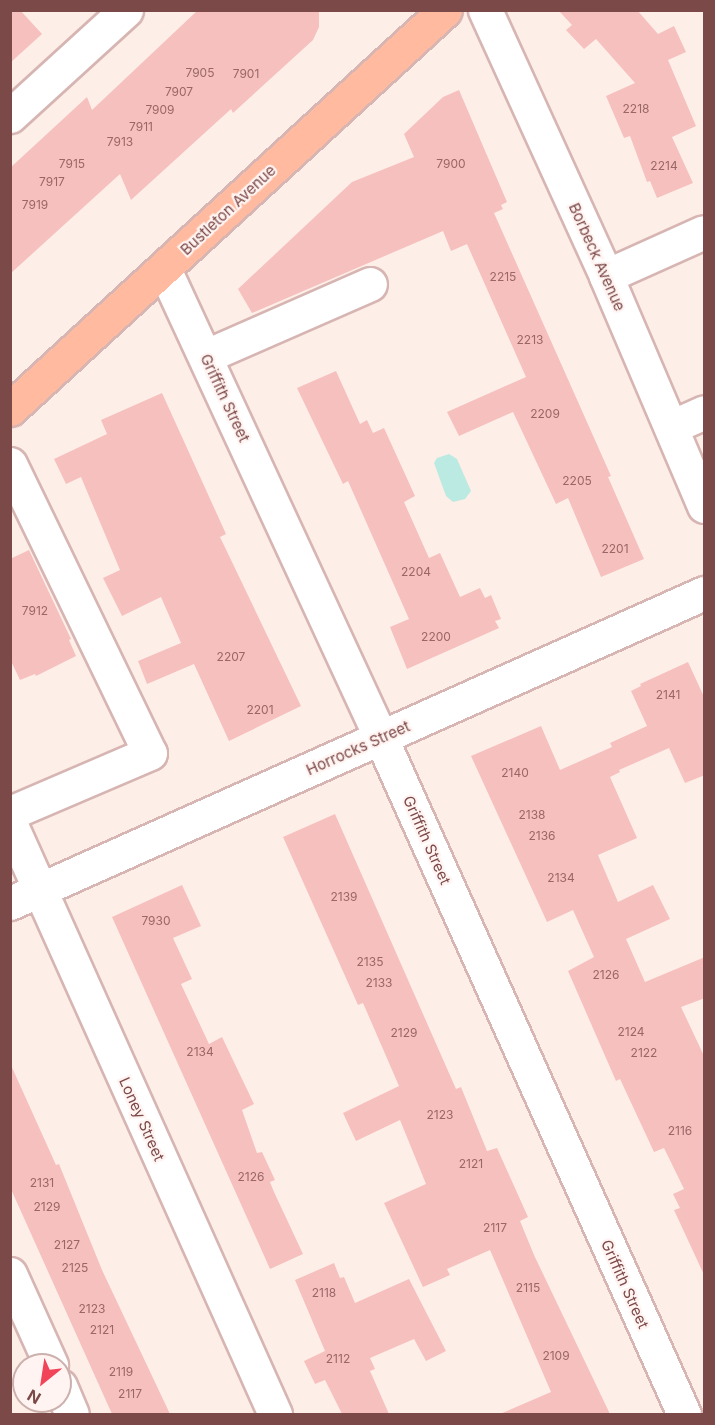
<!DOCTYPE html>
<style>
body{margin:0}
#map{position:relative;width:715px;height:1425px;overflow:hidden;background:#feeee8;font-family:Inter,sans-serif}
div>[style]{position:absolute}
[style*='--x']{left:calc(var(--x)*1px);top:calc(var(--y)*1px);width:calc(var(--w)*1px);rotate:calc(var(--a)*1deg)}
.water>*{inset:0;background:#baeae1}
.building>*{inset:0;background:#f6c0be}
.roads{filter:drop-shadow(2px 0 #d6b5b2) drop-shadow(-2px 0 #d6b5b2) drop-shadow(0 2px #d6b5b2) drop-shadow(0 -2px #d6b5b2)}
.minor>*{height:33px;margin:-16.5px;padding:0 16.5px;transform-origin:16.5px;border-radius:16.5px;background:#fff}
.major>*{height:33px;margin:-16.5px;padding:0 16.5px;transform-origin:16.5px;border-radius:16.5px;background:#ffba9f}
span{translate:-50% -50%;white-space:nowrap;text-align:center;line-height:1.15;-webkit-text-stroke:4.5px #fff4f1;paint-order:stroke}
.number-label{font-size:12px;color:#9a6766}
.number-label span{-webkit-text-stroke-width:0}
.street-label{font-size:15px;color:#7c4949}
.frame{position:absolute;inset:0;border:12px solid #7c4949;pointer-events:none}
.north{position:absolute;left:12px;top:1353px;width:60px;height:60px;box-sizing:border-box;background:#fff4f1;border:2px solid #cbb0ae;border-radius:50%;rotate:210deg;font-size:16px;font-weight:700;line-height:24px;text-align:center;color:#7c4949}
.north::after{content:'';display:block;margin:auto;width:21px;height:27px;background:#f14459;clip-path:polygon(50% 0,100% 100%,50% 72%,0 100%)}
</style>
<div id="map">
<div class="water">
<div style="clip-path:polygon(449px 454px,457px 459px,471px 491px,465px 499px,453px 502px,446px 496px,434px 463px,437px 458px)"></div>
</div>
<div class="building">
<div style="clip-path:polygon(10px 10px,20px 10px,42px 34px,10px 63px)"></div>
<div style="clip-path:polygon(198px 10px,319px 10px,319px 27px,313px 40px,233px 113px,231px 109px,131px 200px,120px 174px,10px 274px,10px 168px,87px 97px,92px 110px)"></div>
<div style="clip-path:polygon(558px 10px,637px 10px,658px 34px,674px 26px,686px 52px,668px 60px,696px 126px,672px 137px,693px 183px,657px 198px,650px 181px,647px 182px,630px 136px,624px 138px,606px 96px,635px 83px,596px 39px,584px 49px,566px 30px,572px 25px)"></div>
<div style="clip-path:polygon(459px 90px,507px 202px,501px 205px,503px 209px,494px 213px,611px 476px,608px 477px,644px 559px,601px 577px,568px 498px,556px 504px,513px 412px,459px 436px,447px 412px,526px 377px,467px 244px,451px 251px,443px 231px,252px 313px,238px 289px,352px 182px,414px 157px,404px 134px,443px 97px)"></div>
<div style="clip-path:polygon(336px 371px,360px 424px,367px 420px,373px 433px,384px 428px,415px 496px,404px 502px,429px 558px,440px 553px,460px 597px,480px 588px,485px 598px,491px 595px,501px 619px,495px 621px,499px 628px,407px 669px,390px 627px,409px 619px,348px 481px,343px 484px,297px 388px)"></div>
<div style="clip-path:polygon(162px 393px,226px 534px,220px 537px,301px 706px,229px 741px,194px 664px,147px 684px,138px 661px,181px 643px,161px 597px,122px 616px,103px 578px,120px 570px,81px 477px,66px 484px,54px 459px,107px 434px,101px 420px)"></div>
<div style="clip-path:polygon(29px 550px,71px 639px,69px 640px,76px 656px,36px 676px,35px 674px,20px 680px,10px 659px,10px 559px)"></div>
<div style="clip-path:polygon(688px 662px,705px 699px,705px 775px,685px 783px,669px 748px,619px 770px,620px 772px,610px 777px,637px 838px,598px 855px,618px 902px,653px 885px,670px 919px,626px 939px,645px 982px,705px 957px,705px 998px,681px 1007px,705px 1058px,705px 1277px,674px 1210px,680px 1208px,673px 1194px,684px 1189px,664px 1148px,654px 1152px,620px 1079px,616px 1081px,568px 971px,594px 957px,573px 910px,547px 922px,471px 756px,541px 726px,560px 770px,612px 747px,610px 743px,647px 726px,631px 691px,641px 686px,640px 684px)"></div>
<div style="clip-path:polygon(335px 814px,456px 1089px,461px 1087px,487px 1151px,497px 1148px,528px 1217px,520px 1221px,534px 1255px,610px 1414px,500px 1414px,551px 1392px,490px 1250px,447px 1269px,450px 1275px,423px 1287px,384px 1203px,426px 1184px,400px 1120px,356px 1141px,343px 1113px,399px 1086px,363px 1003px,358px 1005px,283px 837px)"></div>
<div style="clip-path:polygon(182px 885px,201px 926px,173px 938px,192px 979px,181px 984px,209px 1044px,222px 1037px,254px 1104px,242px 1110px,257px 1153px,262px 1152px,275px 1180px,270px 1182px,274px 1192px,303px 1254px,270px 1269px,112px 917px)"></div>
<div style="clip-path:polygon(10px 1063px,56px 1165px,59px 1164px,102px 1270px,170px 1414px,112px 1414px,10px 1187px)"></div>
<div style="clip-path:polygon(334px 1263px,340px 1278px,344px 1277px,355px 1303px,409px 1279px,446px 1351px,426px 1361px,414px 1339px,370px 1358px,375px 1369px,370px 1371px,389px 1414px,342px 1414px,325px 1380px,315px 1384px,304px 1361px,325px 1351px,295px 1280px)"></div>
</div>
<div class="roads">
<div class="minor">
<div style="--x:485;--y:10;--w:292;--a:65.5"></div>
<div style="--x:606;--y:276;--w:250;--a:66.9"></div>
<div style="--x:10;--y:116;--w:157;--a:-42.4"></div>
<div style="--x:164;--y:269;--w:517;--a:65.17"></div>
<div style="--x:381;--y:738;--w:741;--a:65.86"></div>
<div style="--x:606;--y:276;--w:107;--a:-24.2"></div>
<div style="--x:206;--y:356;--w:179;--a:-23.7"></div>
<div style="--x:671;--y:427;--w:36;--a:-24"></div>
<div style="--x:10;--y:464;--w:321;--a:64.2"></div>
<div style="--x:150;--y:753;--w:152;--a:156.8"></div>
<div style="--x:10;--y:823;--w:648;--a:65.85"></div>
<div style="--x:10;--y:903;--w:760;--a:-24.07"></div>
<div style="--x:10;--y:1274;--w:100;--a:65.7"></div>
<div style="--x:60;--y:1386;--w:30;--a:67"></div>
</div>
<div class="major">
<div style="--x:10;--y:409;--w:590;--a:-42.53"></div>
</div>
</div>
<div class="number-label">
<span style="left:200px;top:73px">7905</span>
<span style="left:246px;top:74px">7901</span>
<span style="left:179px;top:92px">7907</span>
<span style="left:636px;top:109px">2218</span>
<span style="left:160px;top:110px">7909</span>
<span style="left:141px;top:127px">7911</span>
<span style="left:120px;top:142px">7913</span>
<span style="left:72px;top:164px">7915</span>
<span style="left:451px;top:164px">7900</span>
<span style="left:664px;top:166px">2214</span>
<span style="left:52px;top:182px">7917</span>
<span style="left:35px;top:205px">7919</span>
<span style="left:503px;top:277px">2215</span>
<span style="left:530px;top:340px">2213</span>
<span style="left:545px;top:414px">2209</span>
<span style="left:577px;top:481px">2205</span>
<span style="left:615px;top:549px">2201</span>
<span style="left:416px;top:572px">2204</span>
<span style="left:35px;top:611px">7912</span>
<span style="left:436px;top:637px">2200</span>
<span style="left:231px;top:657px">2207</span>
<span style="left:668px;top:695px">2141</span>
<span style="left:260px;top:710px">2201</span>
<span style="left:515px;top:773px">2140</span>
<span style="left:532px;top:815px">2138</span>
<span style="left:542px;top:836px">2136</span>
<span style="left:561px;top:878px">2134</span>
<span style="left:344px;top:897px">2139</span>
<span style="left:156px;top:921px">7930</span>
<span style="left:370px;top:962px">2135</span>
<span style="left:606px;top:975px">2126</span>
<span style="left:379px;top:983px">2133</span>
<span style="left:631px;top:1032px">2124</span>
<span style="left:404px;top:1033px">2129</span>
<span style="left:200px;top:1052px">2134</span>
<span style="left:644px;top:1053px">2122</span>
<span style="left:440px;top:1115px">2123</span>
<span style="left:680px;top:1131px">2116</span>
<span style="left:471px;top:1164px">2121</span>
<span style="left:251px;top:1177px">2126</span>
<span style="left:42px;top:1183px">2131</span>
<span style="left:47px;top:1207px">2129</span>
<span style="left:495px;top:1228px">2117</span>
<span style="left:67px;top:1245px">2127</span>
<span style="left:75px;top:1268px">2125</span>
<span style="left:528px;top:1288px">2115</span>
<span style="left:324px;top:1293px">2118</span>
<span style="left:92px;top:1309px">2123</span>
<span style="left:102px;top:1330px">2121</span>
<span style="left:556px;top:1356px">2109</span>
<span style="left:338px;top:1359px">2112</span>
<span style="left:121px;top:1372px">2119</span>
<span style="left:130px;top:1394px">2117</span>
</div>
<div class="street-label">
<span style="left:228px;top:210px;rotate:-43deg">Bustleton Avenue</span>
<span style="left:597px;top:257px;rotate:66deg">Borbeck Avenue</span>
<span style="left:225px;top:398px;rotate:65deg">Griffith Street</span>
<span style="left:358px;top:748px;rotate:-24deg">Horrocks Street</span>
<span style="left:427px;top:840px;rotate:66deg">Griffith Street</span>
<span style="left:142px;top:1119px;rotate:66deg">Loney Street</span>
<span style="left:625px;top:1284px;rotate:66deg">Griffith Street</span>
</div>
<div class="frame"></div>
<div class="north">N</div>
</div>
